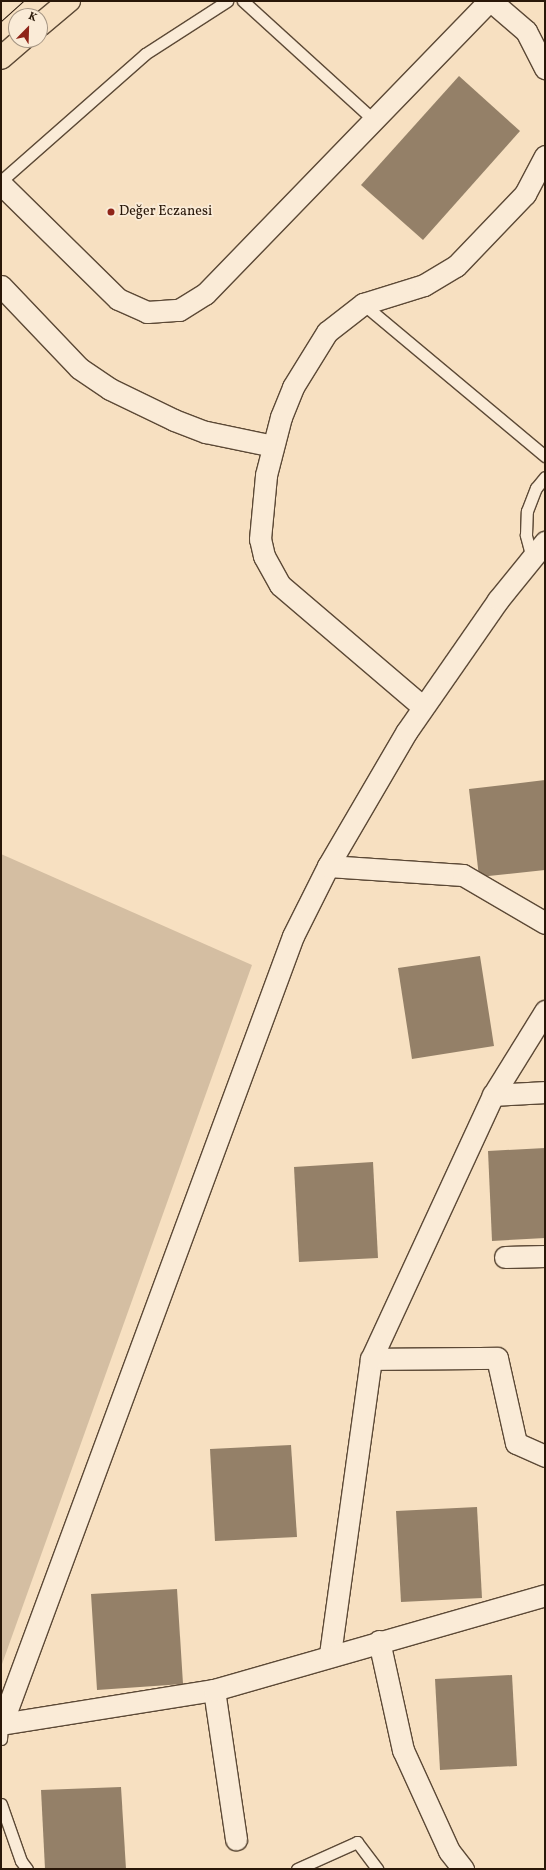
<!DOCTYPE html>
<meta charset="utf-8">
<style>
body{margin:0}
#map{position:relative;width:546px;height:1870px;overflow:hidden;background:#f7e0c1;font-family:Vollkorn,serif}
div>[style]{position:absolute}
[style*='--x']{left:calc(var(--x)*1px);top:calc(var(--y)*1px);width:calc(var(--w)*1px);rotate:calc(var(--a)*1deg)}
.green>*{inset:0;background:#d4bea2}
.building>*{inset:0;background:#948068}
.roads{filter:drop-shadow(1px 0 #5c4936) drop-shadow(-1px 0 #5c4936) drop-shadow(0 1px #5c4936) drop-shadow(0 -1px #5c4936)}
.service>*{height:11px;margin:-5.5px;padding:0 5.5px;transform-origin:5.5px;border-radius:5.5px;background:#faebd7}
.minor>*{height:21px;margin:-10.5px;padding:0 10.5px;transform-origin:10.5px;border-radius:10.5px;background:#faebd7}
.primary>*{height:22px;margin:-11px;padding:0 11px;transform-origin:11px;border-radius:11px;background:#f7e0c1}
.tram>*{height:1px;margin:-0.5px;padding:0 0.5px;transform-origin:0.5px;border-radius:0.5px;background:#291708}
.dots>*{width:11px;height:11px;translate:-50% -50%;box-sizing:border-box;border:2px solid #faebd7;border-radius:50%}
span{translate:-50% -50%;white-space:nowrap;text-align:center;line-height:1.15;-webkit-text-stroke:3.5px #faebd7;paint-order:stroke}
.poi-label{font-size:14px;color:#291708}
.left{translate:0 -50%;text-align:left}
.frame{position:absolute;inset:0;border:2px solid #291708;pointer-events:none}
.north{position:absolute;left:8px;top:8px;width:40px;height:40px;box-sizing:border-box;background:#faebd7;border:1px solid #a69684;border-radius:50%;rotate:23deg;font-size:11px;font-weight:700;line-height:16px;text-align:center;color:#291708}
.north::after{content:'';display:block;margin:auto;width:14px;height:18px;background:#8f2418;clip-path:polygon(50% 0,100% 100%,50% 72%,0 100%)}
</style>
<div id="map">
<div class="green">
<div style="clip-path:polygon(1px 854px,252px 965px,1px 1667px)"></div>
</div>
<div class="building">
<div style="clip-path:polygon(459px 76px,520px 131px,423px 240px,361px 185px)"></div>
<div style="clip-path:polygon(545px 780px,545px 870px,479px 877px,469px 789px)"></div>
<div style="clip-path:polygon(480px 956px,494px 1046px,412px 1059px,398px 968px)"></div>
<div style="clip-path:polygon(545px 1148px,545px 1238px,492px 1241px,488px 1151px)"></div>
<div style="clip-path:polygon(373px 1162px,378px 1258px,299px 1262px,294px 1167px)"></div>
<div style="clip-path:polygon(291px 1445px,297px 1537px,215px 1541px,210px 1449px)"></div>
<div style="clip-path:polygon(477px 1507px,482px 1598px,401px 1602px,396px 1511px)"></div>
<div style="clip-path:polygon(177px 1589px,183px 1684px,97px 1690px,91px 1594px)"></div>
<div style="clip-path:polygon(512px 1675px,517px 1766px,440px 1770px,435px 1679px)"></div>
<div style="clip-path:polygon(121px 1787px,126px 1869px,45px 1869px,41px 1790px)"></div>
</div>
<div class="roads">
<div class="service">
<div style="--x:243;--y:1;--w:177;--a:42.3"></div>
<div style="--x:1;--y:181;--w:192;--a:-41.4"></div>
<div style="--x:145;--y:54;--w:98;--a:-32.9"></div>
<div style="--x:363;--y:304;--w:237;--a:39.9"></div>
<div style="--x:532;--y:558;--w:24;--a:-105"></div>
<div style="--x:526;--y:535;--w:24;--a:-88"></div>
<div style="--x:527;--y:511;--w:25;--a:-69"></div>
<div style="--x:536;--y:488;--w:14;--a:-51"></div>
<div style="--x:1;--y:1739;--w:16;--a:-86"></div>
<div style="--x:1;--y:1804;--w:60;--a:70.7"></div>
<div style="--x:21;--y:1861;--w:10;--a:53"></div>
<div style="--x:297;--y:1869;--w:66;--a:-24.2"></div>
<div style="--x:357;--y:1842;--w:34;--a:53"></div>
</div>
<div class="minor">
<div style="--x:491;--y:1;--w:46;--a:40.6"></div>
<div style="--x:526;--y:31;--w:42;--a:62.8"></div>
<div style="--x:1;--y:184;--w:164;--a:44.5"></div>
<div style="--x:118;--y:299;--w:32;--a:24"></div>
<div style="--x:147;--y:312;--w:32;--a:-4"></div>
<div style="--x:179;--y:310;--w:31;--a:-32"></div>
<div style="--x:205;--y:294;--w:408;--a:-45.9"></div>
<div style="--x:1;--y:286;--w:113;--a:46.4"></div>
<div style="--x:79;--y:368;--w:37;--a:34"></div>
<div style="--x:110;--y:389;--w:71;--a:25.8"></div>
<div style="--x:174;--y:420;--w:34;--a:21"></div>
<div style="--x:206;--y:432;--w:68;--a:11.8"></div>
<div style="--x:423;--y:707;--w:188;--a:-139.5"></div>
<div style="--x:280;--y:585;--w:33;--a:-119"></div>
<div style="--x:264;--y:556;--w:17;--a:-103"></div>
<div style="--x:260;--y:539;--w:64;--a:-84.6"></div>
<div style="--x:266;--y:475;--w:60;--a:-75.5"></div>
<div style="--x:281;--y:417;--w:32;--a:-68"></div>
<div style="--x:293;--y:387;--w:65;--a:-58.3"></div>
<div style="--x:327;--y:332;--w:46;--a:-37.9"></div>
<div style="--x:363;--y:304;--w:64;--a:-17.3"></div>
<div style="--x:424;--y:285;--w:37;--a:-31"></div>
<div style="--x:456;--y:266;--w:100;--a:-46.2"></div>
<div style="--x:525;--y:194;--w:43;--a:-62.2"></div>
<div style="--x:328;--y:866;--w:135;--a:3.8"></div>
<div style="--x:463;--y:875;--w:95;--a:30.3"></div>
<div style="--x:493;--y:1095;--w:52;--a:-3.3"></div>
<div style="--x:505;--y:1257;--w:40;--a:-1.4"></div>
<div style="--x:371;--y:1359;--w:126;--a:-0.5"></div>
<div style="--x:497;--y:1358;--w:87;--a:77.4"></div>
<div style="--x:516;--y:1443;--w:32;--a:24"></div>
<div style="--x:379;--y:1641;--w:112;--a:77.6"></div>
<div style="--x:403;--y:1750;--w:111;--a:65.5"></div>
<div style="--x:449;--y:1851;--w:23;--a:52"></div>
<div style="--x:330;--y:1654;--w:298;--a:-82.1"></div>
<div style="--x:371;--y:1359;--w:291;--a:-65.2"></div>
<div style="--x:493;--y:1095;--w:99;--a:-58.2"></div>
<div style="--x:214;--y:1690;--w:151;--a:81.6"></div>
<div style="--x:2;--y:1723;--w:839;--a:-69.71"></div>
<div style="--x:293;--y:936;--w:78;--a:-63.4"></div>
<div style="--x:328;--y:866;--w:156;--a:-59.7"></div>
<div style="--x:407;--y:731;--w:160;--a:-55.2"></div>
<div style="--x:498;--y:600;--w:75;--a:-51"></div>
<div style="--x:1;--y:1724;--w:216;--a:-9.1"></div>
<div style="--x:214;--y:1690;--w:344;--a:-16"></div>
</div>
<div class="primary">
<div style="--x:40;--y:25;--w:38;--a:-40"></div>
<div style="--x:1;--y:58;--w:28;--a:-41"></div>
</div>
</div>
<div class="tram">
<div style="--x:1;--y:21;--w:30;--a:-42"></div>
</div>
<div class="dots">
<div style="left:111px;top:212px;background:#8f2418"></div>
</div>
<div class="poi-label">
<span class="left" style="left:119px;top:212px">Değer Eczanesi</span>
</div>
<div class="frame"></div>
<div class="north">K</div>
</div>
